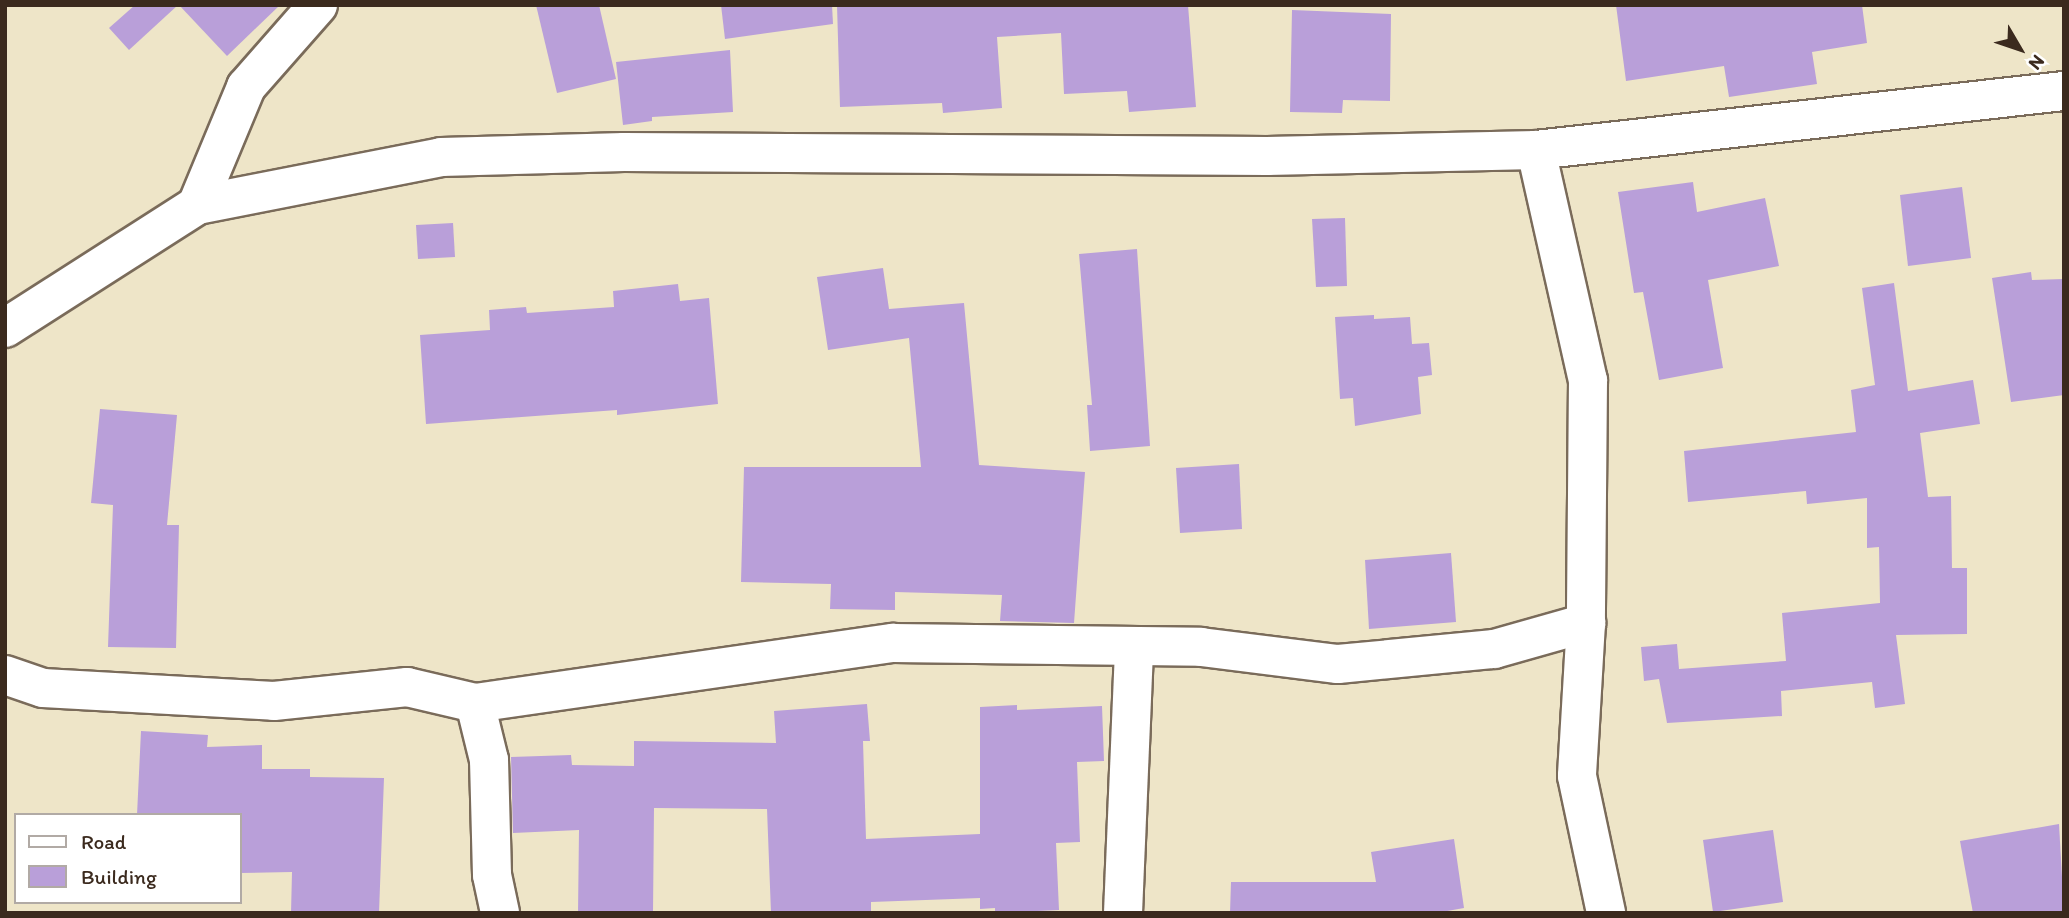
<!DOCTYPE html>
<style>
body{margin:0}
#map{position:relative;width:2069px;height:918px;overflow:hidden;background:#eee5c8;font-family:Itim,sans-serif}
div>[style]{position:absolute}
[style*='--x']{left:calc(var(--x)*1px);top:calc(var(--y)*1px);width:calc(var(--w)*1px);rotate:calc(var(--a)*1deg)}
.building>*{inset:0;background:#b99fd9}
.roads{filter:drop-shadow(2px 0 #7a6b5a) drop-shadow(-2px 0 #7a6b5a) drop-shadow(0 2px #7a6b5a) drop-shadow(0 -2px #7a6b5a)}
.street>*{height:38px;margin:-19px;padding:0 19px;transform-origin:19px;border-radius:19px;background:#fff}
span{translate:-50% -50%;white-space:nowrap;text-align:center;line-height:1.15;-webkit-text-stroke:6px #fff;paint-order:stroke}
.frame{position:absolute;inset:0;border:7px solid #3b2a1e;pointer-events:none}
.legend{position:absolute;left:14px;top:813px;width:228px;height:91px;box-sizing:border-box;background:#fff;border:2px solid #b1aaa5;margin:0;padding:9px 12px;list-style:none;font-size:21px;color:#3b2a1e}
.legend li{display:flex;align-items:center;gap:14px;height:35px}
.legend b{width:35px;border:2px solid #b1aaa5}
.north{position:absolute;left:1985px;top:14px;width:70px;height:70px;-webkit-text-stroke:5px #fff;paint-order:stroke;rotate:129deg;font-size:19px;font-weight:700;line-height:28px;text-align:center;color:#3b2a1e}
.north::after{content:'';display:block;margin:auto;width:24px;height:32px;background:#3b2a1e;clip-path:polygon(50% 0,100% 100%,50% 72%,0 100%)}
</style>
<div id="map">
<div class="building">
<div style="clip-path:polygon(135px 5px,178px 5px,129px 50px,109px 28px)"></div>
<div style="clip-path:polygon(179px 5px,280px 5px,227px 56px)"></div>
<div style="clip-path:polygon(536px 5px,599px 5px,616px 79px,557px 93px)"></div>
<div style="clip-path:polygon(721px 5px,832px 5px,833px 24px,725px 39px)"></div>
<div style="clip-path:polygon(837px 5px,1188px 5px,1196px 107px,1129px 112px,1127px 91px,1064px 94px,1061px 33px,997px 37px,1002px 108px,943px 113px,942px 103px,840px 107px)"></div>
<div style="clip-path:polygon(1616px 5px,1862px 5px,1867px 43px,1812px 52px,1817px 84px,1729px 97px,1724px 66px,1626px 81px)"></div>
<div style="clip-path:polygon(1292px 10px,1391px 14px,1390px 101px,1343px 100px,1342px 113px,1290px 112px)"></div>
<div style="clip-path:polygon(730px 50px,733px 112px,652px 117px,652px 121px,623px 125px,616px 62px)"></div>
<div style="clip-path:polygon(1693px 182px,1697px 212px,1765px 198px,1779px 266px,1708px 280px,1723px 368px,1659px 380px,1643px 292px,1634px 293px,1618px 192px)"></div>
<div style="clip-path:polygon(1962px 187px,1971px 258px,1908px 266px,1900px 195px)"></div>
<div style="clip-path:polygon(1345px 218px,1347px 286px,1316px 287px,1312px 219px)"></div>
<div style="clip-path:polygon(453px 223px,455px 257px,418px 259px,416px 225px)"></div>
<div style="clip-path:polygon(1137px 249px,1150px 446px,1090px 451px,1087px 405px,1092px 405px,1079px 254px)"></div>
<div style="clip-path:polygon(883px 268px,889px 309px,964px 303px,979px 465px,1085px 472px,1074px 623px,1000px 621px,1002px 595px,895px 592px,895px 610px,830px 609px,831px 584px,741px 582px,744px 467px,921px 467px,909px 338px,828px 350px,817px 277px)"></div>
<div style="clip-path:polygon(2031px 272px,2032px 280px,2064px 279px,2064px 395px,2011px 402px,1992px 278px)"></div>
<div style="clip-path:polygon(1894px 283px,1908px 391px,1973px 380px,1980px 424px,1920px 433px,1928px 497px,1951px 496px,1952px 568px,1967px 568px,1967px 634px,1896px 635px,1905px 704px,1875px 708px,1872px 682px,1781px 691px,1782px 716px,1667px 723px,1659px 679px,1644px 681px,1641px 647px,1677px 644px,1679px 669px,1786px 661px,1782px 613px,1880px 603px,1879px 547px,1867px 548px,1867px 498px,1807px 504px,1806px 491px,1688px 502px,1684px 451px,1856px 432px,1851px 390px,1875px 385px,1862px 288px)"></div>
<div style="clip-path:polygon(678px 284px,680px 301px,709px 298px,718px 404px,617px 415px,617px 410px,426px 424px,420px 335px,490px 330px,489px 310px,526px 307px,527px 313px,614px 307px,613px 291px)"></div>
<div style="clip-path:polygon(1374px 315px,1374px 319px,1410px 317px,1412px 344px,1429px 343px,1432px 375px,1418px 377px,1421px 414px,1355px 426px,1353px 398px,1340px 399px,1335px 317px)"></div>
<div style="clip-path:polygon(100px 409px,177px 415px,167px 525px,179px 525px,176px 648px,108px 647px,113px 505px,91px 503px)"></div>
<div style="clip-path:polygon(1239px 464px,1242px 529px,1180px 533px,1176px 468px)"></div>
<div style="clip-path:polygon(1451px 553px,1456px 622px,1369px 629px,1365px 560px)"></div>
<div style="clip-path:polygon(867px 704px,870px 741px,863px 741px,866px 839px,980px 834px,980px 707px,1017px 705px,1017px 710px,1102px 706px,1104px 761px,1077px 762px,1080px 842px,1056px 843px,1059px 910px,995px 913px,995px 908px,980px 909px,980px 898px,871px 902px,871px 913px,771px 913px,767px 809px,654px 808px,653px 913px,578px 913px,579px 830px,513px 833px,511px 757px,571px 755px,572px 765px,634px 766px,634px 741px,776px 743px,774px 711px)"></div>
<div style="clip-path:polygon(141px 731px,208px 735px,207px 747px,262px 745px,262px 769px,310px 769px,310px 777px,384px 778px,379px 913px,291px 913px,292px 872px,240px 873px,240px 815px,137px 815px)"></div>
<div style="clip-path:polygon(2059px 824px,2064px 913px,1973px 913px,1960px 841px)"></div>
<div style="clip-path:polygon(1773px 830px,1783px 902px,1713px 912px,1703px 840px)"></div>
<div style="clip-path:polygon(1454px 839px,1464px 908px,1436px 913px,1230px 913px,1231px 882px,1376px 882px,1371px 852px)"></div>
</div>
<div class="roads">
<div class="street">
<div style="--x:1536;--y:150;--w:236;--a:77.3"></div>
<div style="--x:1588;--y:380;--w:243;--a:90.5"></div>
<div style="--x:1586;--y:623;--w:153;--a:93.4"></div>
<div style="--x:1577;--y:776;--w:140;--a:78"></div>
<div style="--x:197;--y:205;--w:128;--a:-67.4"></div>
<div style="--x:246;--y:87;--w:109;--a:-48.7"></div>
<div style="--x:5;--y:328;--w:228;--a:-32.6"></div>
<div style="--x:197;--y:205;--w:249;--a:-11.1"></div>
<div style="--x:441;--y:157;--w:183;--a:-1.6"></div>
<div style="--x:624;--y:152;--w:643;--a:0.36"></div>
<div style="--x:1267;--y:156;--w:269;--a:-1.3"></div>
<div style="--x:1536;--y:150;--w:531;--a:-6.38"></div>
<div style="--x:5;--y:675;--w:40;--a:18.9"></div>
<div style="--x:43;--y:688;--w:231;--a:3.2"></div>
<div style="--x:274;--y:701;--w:134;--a:-6"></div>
<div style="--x:407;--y:687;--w:70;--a:13.2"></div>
<div style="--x:475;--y:703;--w:422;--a:-8.2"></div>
<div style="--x:893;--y:643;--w:308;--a:0.7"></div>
<div style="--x:1201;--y:647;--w:138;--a:7.1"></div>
<div style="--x:1338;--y:664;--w:157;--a:-5.5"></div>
<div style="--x:1494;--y:649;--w:96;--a:-15.8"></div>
<div style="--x:475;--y:703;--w:59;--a:76.2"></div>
<div style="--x:489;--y:760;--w:115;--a:88.5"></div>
<div style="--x:492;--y:875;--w:39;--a:78"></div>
<div style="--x:1123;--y:913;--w:265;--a:-87.6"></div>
</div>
</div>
<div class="frame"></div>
<ul class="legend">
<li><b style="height:9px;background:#fff"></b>Road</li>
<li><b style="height:19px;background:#b99fd9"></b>Building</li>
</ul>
<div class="north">N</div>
</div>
